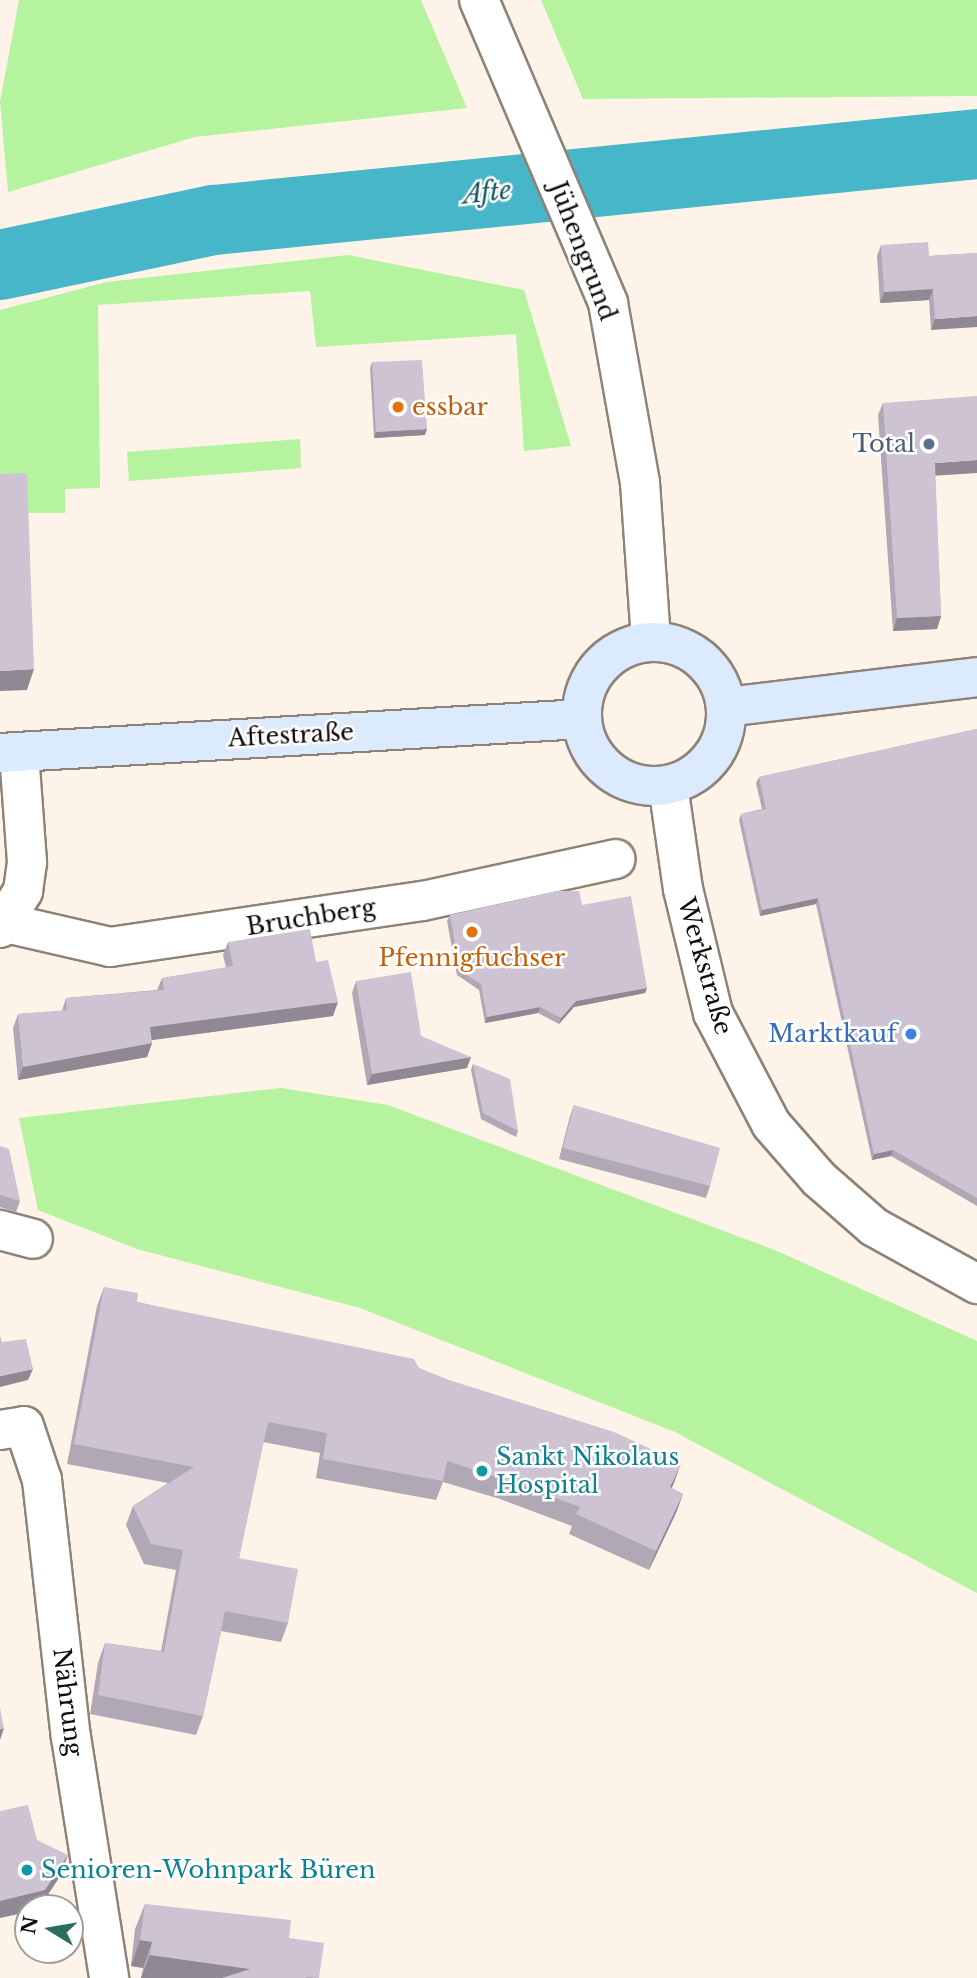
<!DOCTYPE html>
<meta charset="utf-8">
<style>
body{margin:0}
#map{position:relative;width:977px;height:1978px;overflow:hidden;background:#fef3e8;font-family:"Libre Baskerville",serif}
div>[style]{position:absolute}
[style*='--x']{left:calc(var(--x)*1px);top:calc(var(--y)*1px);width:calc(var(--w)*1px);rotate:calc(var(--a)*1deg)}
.green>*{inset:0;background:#b5f39f}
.river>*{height:70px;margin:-35px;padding:0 35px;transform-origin:35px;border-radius:35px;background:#47b6c8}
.roads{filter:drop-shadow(2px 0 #8f8277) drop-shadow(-2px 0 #8f8277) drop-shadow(0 2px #8f8277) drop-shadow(0 -2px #8f8277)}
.street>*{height:38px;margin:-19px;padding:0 19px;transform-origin:19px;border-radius:19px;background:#fff}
.secondary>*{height:38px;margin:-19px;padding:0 19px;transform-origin:19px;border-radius:19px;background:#dceafd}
.secondary>.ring{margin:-19px;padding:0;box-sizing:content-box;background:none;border:38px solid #dceafd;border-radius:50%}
.wall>*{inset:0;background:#b0a8b5}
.shaded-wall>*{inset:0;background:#908893}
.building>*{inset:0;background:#cdc3d2}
.dots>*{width:19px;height:19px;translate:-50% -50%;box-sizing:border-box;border:4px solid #fff;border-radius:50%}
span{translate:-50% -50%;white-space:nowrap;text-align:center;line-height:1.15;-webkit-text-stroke:5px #fff;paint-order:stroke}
.street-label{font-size:24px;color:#110c08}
.food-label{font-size:24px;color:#c56008}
.left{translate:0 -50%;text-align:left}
.service-label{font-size:24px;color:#4e5e75}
.right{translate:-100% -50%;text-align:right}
.shop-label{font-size:24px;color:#366cbe}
.culture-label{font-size:24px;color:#0d838f}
.water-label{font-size:26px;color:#13535d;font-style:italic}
.north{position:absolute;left:14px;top:1894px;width:70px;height:70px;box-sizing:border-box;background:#fff;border:2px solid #a09e9c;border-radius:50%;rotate:281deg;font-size:19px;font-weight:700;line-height:28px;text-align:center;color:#110c08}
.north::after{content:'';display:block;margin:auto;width:24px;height:32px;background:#2b6e5f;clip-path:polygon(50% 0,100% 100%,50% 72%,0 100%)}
</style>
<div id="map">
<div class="green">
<div style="clip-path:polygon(19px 0,421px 0,467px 108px,195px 137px,8px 192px,0 102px)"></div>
<div style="clip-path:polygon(541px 0,977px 0,977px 96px,583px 99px)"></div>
<div style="clip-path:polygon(348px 255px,524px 290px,571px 446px,524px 451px,516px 334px,316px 347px,310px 291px,98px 305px,100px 488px,65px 489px,65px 513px,25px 513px,0 492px,0 310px,107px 282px)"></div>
<div style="clip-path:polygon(300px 439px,301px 468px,129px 481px,127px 452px)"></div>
<div style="clip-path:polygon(281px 1088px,388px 1105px,777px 1251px,977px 1341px,977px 1593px,675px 1432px,360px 1308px,137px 1249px,38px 1210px,19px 1118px)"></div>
</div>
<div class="river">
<div style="--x:0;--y:265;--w:219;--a:-11.9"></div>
<div style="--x:214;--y:220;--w:767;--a:-5.69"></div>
</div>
<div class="roads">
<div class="street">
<div style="--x:479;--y:0;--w:329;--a:66.9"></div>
<div style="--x:608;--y:303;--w:183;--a:79.9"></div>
<div style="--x:640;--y:483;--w:158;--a:86"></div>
<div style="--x:668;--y:785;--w:105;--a:81.8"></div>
<div style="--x:683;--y:889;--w:128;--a:76.4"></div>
<div style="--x:713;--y:1013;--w:125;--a:62.4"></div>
<div style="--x:771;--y:1124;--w:73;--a:48.9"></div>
<div style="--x:819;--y:1179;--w:73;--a:41.1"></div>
<div style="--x:874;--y:1227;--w:118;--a:29"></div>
<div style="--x:6;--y:923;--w:107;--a:13"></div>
<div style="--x:110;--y:947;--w:316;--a:-8.4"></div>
<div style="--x:423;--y:901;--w:197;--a:-12.3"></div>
<div style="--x:0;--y:928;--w:44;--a:-58.1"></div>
<div style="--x:23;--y:891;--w:29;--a:-82"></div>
<div style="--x:27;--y:862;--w:110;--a:-94.2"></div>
<div style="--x:0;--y:1230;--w:34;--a:15"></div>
<div style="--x:0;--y:1430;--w:24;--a:-9"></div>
<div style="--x:24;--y:1426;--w:57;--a:71.6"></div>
<div style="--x:42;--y:1480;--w:259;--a:83.6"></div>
<div style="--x:71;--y:1737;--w:244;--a:81"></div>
</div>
<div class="secondary">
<div class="ring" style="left:582px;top:642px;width:106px;height:106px"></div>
<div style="--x:726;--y:707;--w:253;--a:-6.8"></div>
<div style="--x:0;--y:753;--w:583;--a:-3.34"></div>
</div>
</div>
<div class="wall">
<div style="clip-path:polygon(881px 245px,929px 256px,977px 253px,931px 330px,929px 300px,880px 303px,877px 256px)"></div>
<div style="clip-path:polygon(372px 362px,425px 435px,374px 438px,370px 368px)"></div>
<div style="clip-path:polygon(883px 403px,935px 475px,941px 616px,937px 629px,893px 631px,878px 415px)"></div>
<div style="clip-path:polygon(977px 729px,977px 1206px,891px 1156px,872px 1160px,816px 904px,760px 916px,739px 820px,741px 814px,762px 809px,756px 783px,759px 777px)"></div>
<div style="clip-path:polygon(582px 905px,647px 988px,645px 993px,574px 1007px,559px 1024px,538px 1013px,485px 1023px,479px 990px,457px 975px,447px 921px,450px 915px)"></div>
<div style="clip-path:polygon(228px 942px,316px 962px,333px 1016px,151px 1040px,152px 1043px,147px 1057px,18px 1080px,13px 1028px,18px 1014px,62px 1011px,66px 998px,157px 990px,162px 978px,226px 968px,223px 955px)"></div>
<div style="clip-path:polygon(356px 981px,421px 1036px,467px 1068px,367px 1085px,352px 993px)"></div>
<div style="clip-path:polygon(473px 1064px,518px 1131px,516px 1137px,481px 1119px,471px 1070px)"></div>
<div style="clip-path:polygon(574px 1105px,710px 1186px,706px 1198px,559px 1159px,570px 1116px)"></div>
<div style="clip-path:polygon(0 1146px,20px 1201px,16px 1212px,0 1207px)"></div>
<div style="clip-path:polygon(104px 1287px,137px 1302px,419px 1368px,674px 1483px,671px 1488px,683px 1494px,676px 1513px,649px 1570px,569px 1534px,572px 1526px,500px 1499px,443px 1482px,436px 1500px,316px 1478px,320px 1453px,263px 1442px,239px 1558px,288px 1623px,281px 1642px,221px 1631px,203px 1716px,196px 1735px,90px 1714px,98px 1663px,105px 1643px,161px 1651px,176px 1570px,144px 1564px,126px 1525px,133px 1506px,168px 1483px,67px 1464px,97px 1306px)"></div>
<div style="clip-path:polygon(145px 1904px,289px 1938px,319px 1978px,141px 1978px,143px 1968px,131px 1966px,135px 1929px)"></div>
</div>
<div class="shaded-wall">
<div style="clip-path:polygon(933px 289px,929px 300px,880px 303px,884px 292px)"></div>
<div style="clip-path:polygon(977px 316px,977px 327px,931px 330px,935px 319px)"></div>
<div style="clip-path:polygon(427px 429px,425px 435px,374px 438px,376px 432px)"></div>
<div style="clip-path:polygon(977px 460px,977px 473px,930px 476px,935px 463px)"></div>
<div style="clip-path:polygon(941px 616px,937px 629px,893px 631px,897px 618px)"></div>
<div style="clip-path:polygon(34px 669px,27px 690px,0 691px,0 671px)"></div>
<div style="clip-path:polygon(818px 898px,816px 904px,760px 916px,762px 910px)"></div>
<div style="clip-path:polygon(647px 988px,645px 993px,574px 1007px,559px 1024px,561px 1018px,576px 1001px)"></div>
<div style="clip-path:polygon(338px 1002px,333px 1016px,145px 1041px,150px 1027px)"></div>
<div style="clip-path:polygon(540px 1007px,538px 1013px,485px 1023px,487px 1017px)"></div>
<div style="clip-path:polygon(152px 1043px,147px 1057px,18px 1080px,23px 1067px)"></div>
<div style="clip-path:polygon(471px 1057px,467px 1068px,367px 1085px,372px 1074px)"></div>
<div style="clip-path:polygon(893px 1150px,891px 1156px,872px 1160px,874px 1154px)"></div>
<div style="clip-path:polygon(33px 1369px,28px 1380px,0 1387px,0 1376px)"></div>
<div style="clip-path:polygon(681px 1463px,674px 1483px,662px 1507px,670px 1487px)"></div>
<div style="clip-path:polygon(683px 1494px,676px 1513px,649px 1570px,656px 1551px)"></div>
<div style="clip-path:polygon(4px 1728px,0 1740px,0 1729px)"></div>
<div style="clip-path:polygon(68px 1855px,61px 1875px,39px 1908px,28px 1908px,28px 1912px,0 1918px,0 1901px)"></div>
<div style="clip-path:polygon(140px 1940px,152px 1942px,143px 1968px,131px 1966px)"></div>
<div style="clip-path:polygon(150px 1955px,250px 1969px,247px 1978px,141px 1978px)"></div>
</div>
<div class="building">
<div style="clip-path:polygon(928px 242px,929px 256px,977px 253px,977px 316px,935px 319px,933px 289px,884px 292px,881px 245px)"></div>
<div style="clip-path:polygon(422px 360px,427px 429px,376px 432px,372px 362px)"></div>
<div style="clip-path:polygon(977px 396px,977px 460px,935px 463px,941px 616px,897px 618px,883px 403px)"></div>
<div style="clip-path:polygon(27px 473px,34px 669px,0 671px,0 474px)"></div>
<div style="clip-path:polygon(977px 729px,977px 1198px,893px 1150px,874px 1154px,818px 898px,762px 910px,741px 814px,766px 809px,759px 777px)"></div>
<div style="clip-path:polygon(557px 891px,579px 891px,582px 905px,631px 896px,647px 988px,576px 1001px,561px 1018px,540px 1007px,487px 1017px,481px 984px,459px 970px,450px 915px)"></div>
<div style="clip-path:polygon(310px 929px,316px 962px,328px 960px,338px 1002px,150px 1027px,152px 1043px,23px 1067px,18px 1014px,67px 1010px,66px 998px,164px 990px,162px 978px,233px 966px,228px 942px)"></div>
<div style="clip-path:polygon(411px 972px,421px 1036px,471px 1057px,372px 1074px,356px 981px)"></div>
<div style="clip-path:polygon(473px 1064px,510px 1079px,518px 1131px,483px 1113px)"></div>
<div style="clip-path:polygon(574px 1105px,720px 1148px,710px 1186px,563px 1148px)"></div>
<div style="clip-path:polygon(0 1146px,9px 1149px,20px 1201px,0 1195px)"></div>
<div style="clip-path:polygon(104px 1287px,138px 1293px,137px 1302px,414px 1359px,419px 1368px,449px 1380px,614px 1432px,681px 1463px,670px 1487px,683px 1494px,656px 1551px,576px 1514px,580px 1507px,507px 1480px,447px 1461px,443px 1481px,323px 1459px,327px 1433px,268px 1422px,239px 1558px,298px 1569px,288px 1623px,225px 1611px,203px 1716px,98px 1695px,105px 1643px,164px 1652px,183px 1550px,151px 1544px,133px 1506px,194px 1467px,74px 1444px)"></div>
<div style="clip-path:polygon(0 1335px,2px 1342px,26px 1339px,33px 1369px,0 1376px)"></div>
<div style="clip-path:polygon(0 1708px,4px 1728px,0 1729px)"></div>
<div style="clip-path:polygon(28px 1805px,37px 1840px,68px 1855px,45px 1890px,0 1901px,0 1811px)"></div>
<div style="clip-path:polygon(145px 1904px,291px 1920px,289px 1938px,324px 1943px,319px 1978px,306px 1977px,306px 1978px,222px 1978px,250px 1969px,150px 1955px,152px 1942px,140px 1940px)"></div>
</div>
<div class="dots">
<div style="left:398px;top:407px;background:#e8710a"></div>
<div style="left:929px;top:444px;background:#5c6f8a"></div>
<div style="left:472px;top:932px;background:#e8710a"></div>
<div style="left:911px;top:1034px;background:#3f7fe0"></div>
<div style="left:482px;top:1471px;background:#0f9aa8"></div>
<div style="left:27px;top:1870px;background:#0f9aa8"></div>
</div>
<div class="street-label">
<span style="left:583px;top:251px;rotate:69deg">Jühengrund</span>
<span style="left:291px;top:735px;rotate:-3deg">Aftestraße</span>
<span style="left:311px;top:917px;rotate:-9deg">Bruchberg</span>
<span style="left:705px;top:966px;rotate:74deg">Werkstraße</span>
<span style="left:68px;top:1702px;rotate:83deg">Nährung</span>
</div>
<div class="food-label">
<span class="left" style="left:412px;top:407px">essbar</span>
<span style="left:472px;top:958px">Pfennigfuchser</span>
</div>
<div class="service-label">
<span class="right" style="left:915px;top:444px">Total</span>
</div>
<div class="shop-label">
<span class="right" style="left:897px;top:1034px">Marktkauf</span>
</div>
<div class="culture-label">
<span class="left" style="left:496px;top:1471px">Sankt Nikolaus<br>Hospital</span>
<span class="left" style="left:41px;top:1870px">Senioren-Wohnpark Büren</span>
</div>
<div class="water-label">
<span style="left:487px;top:193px;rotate:-6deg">Afte</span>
</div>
<div class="north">N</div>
</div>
